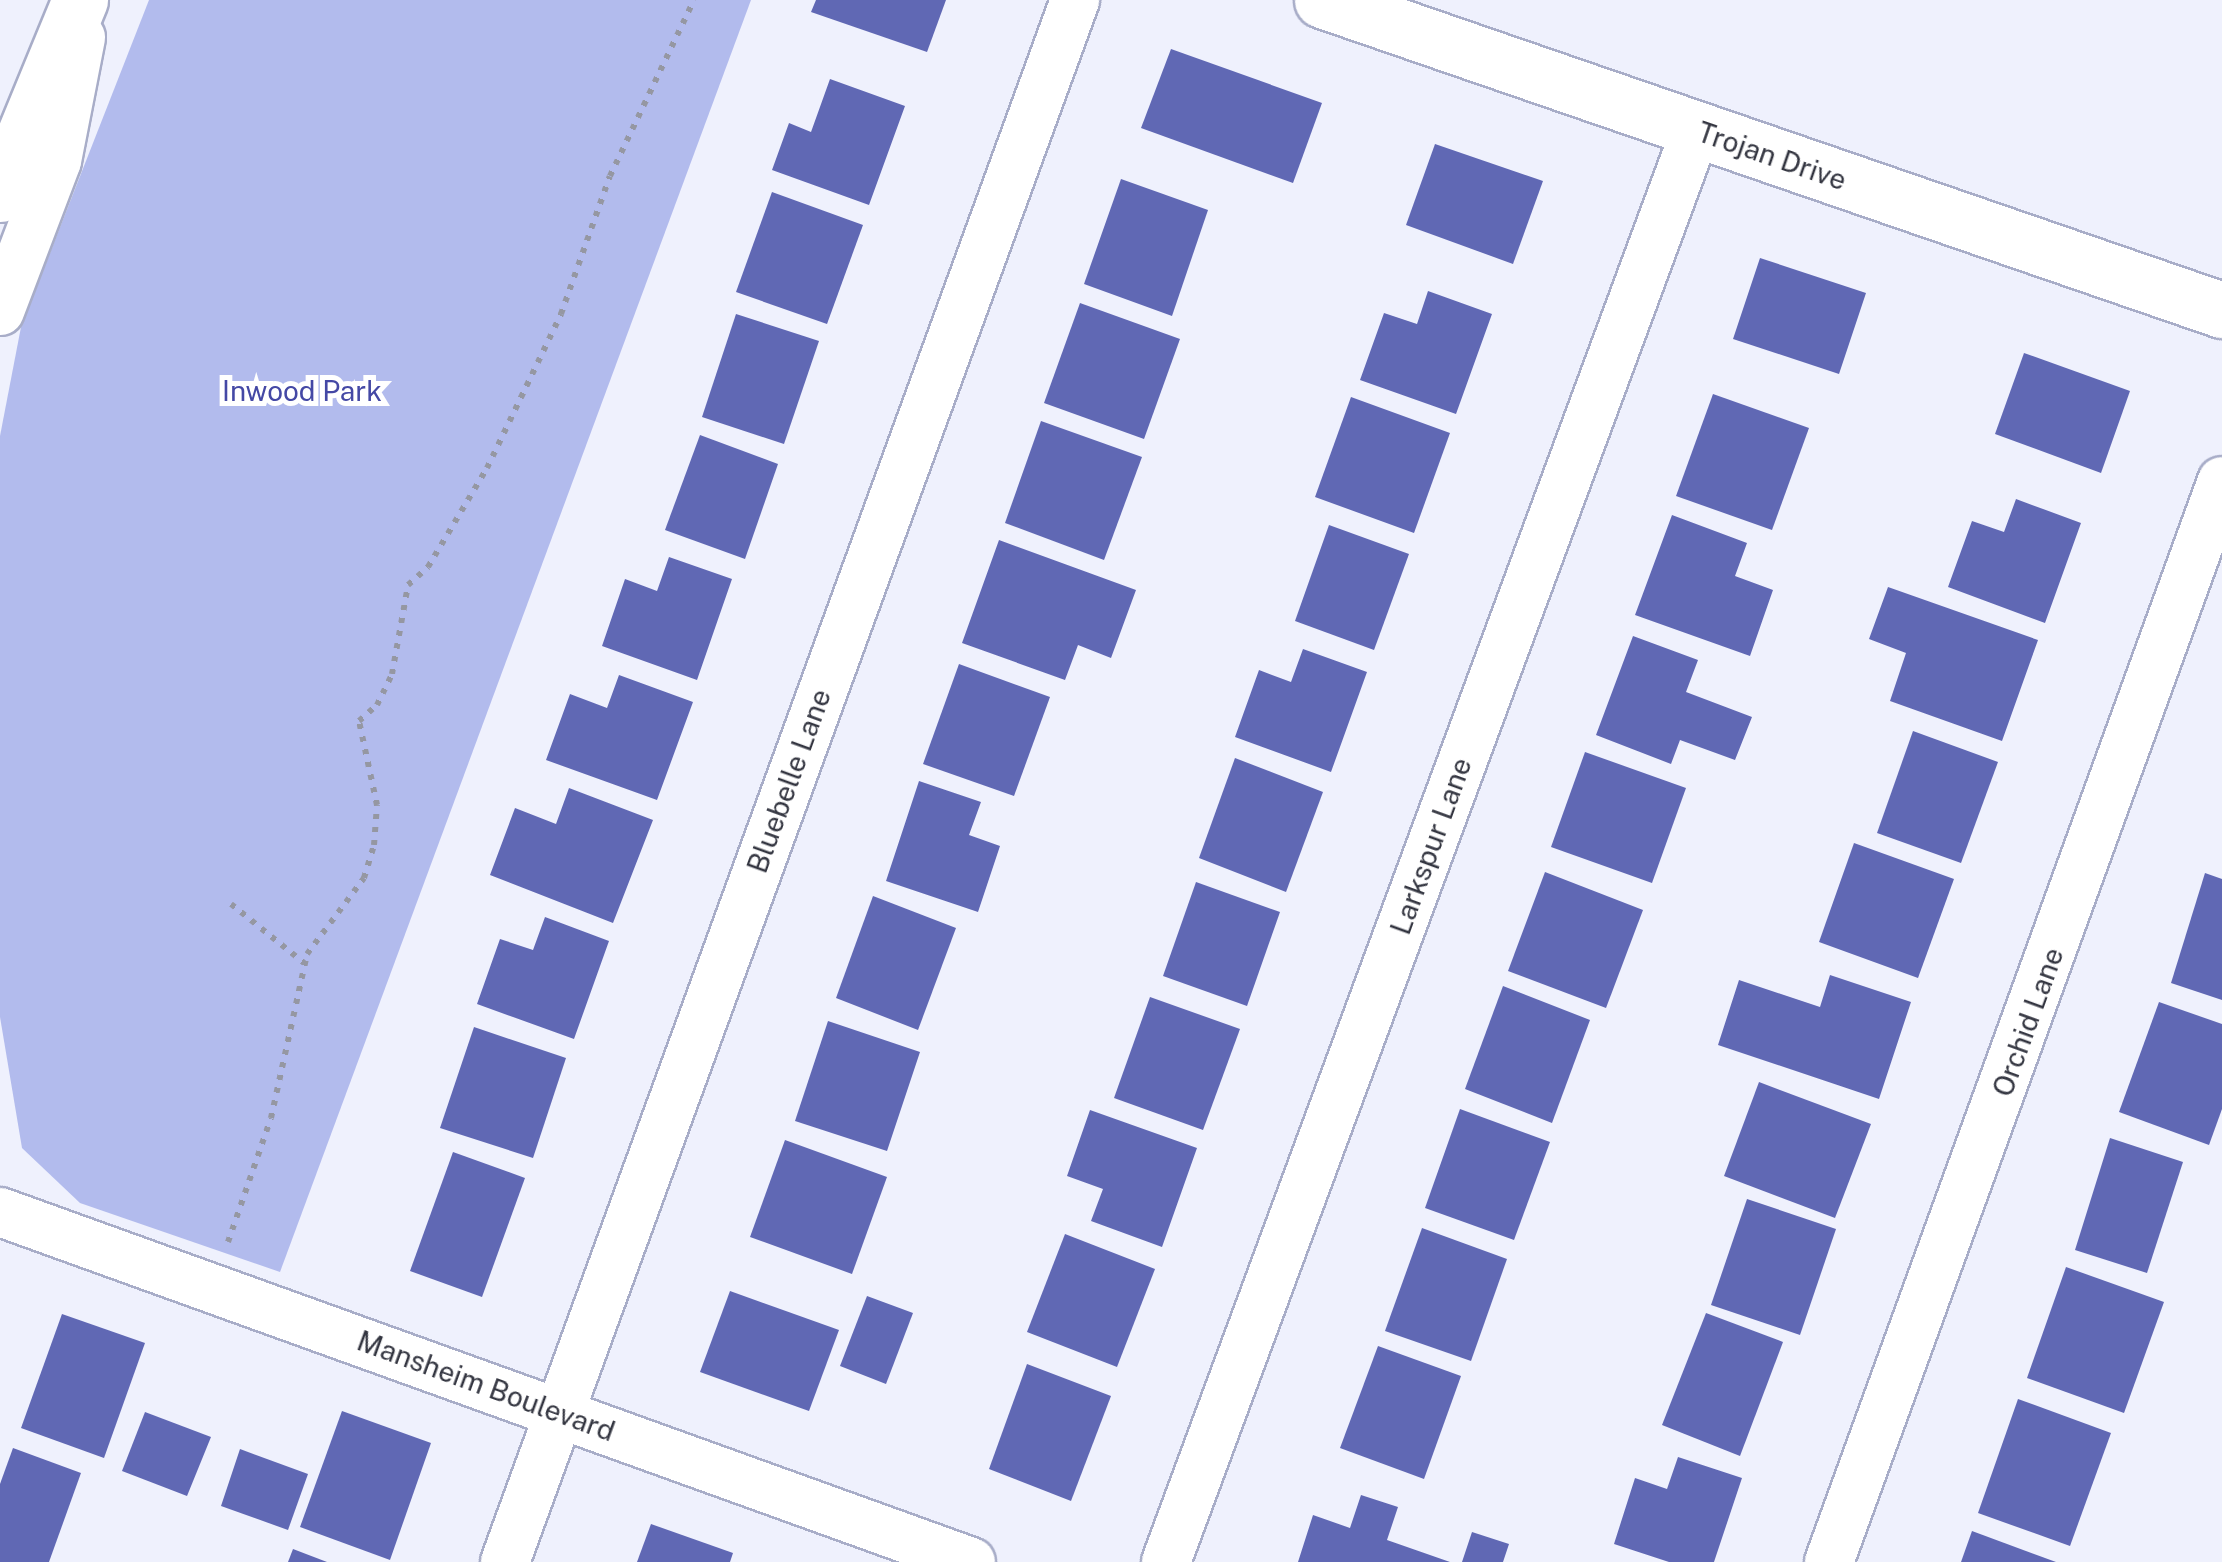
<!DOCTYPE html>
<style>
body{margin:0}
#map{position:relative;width:2222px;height:1562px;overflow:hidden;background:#eff1fd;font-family:"Public Sans",sans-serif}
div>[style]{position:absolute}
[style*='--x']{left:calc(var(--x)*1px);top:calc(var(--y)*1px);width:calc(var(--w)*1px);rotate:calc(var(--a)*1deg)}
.green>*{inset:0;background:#b2bbed}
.building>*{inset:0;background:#6068b4}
.path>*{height:6px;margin-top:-3px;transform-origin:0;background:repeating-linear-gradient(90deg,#9597a2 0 5px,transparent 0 13px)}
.roads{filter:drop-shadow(2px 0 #a8adc8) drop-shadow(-2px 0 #a8adc8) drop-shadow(0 2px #a8adc8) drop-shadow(0 -2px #a8adc8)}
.street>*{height:48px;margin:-24px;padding:0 24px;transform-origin:24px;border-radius:24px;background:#fff}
.secondary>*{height:55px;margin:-27.5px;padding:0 27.5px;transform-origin:27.5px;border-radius:27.5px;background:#fff}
span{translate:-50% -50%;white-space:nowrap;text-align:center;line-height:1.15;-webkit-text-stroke:10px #fff;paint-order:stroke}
.street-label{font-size:28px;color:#343641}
.park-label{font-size:28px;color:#4448a5}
</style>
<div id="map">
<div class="green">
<div style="clip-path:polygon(149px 0,751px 0,280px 1272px,80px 1203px,22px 1148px,0 1017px,0 436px,21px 327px)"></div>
</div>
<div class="building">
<div style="clip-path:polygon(816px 0,946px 0,927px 52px,811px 12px)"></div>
<div style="clip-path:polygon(1171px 49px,1322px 103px,1293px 183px,1141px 128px)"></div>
<div style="clip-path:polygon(830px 79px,905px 106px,869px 205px,772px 170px,789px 123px,811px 132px)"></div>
<div style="clip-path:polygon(1435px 144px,1543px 181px,1513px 264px,1406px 225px)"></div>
<div style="clip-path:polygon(1121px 179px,1208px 210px,1172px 316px,1084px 284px)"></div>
<div style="clip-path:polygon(772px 192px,863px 225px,827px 324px,736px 292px)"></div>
<div style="clip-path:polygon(1760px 258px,1866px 293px,1839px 374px,1733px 339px)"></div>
<div style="clip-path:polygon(1428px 291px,1492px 314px,1456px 414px,1360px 380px,1384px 313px,1417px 324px)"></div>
<div style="clip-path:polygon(1080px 303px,1180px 339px,1144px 439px,1044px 403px)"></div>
<div style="clip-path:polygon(736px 314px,819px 341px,784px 444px,702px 417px)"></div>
<div style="clip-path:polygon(2024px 353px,2130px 391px,2101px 473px,1995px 434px)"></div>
<div style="clip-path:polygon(1713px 394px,1809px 428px,1772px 530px,1676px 496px)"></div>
<div style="clip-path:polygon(1351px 397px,1450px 433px,1414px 533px,1315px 497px)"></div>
<div style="clip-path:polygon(1041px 421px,1142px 457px,1104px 560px,1005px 523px)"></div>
<div style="clip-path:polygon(700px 435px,778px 464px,745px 559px,665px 530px)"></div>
<div style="clip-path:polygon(2016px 499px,2081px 523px,2045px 623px,1948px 587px,1972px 521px,2004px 532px)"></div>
<div style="clip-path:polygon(1672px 515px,1747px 543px,1735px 576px,1773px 590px,1750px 656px,1635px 615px)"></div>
<div style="clip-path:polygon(1329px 525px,1409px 554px,1374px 650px,1295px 621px)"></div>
<div style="clip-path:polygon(999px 540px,1136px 590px,1111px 658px,1078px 645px,1065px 680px,962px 643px)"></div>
<div style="clip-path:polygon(669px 557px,732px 579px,697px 680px,602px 646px,625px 579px,657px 591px)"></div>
<div style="clip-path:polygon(1888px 587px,2038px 640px,2002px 741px,1890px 701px,1906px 653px,1869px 639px)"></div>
<div style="clip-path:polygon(1633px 636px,1698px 660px,1686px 692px,1752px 717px,1735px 760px,1680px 740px,1671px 764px,1596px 735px)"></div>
<div style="clip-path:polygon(1303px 649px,1367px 672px,1331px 772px,1235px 737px,1259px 670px,1291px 682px)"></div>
<div style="clip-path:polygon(959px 664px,1050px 697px,1014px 796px,923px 764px)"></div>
<div style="clip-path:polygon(619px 675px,693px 702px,657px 800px,546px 760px,570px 694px,607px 708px)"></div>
<div style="clip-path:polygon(1913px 731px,1998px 762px,1961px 863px,1877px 833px)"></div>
<div style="clip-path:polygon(1585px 752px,1686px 788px,1652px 883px,1551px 847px)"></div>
<div style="clip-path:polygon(1235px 758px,1323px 792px,1286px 892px,1199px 858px)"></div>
<div style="clip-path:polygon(919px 781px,981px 802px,969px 835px,1000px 846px,978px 912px,886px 881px)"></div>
<div style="clip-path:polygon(569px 788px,653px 820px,613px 923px,490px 875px,515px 808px,556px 824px)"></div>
<div style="clip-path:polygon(1854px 843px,1954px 879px,1918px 978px,1819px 942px)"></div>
<div style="clip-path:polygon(1545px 872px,1643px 910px,1606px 1008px,1508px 971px)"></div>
<div style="clip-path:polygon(2205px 873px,2222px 879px,2222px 1000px,2171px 983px)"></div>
<div style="clip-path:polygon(1196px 882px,1280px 912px,1247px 1006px,1163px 976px)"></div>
<div style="clip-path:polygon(873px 896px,956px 928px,918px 1030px,836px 998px)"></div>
<div style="clip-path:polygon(545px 917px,609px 941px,574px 1039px,477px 1004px,500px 939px,533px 950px)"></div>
<div style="clip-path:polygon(1830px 975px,1911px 1002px,1879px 1099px,1718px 1045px,1739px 980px,1820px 1007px)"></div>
<div style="clip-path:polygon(1503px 986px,1590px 1020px,1552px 1123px,1465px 1089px)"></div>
<div style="clip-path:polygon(1150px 997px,1240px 1029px,1203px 1130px,1114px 1098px)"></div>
<div style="clip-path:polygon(2159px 1002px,2222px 1024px,2222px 1109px,2209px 1145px,2119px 1112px)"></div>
<div style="clip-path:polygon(828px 1021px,920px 1052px,887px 1151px,795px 1121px)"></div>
<div style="clip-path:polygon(474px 1027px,566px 1058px,533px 1158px,440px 1128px)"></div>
<div style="clip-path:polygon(1759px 1082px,1871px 1124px,1835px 1218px,1724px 1176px)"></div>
<div style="clip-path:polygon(1460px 1109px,1550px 1142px,1514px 1240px,1425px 1208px)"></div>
<div style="clip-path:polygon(1090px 1110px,1197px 1148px,1162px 1247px,1091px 1221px,1103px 1189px,1067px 1176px)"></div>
<div style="clip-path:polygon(2110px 1138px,2183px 1162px,2147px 1273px,2075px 1250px)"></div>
<div style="clip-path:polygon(785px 1140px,887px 1177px,852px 1274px,750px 1237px)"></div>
<div style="clip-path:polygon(453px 1152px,525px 1178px,482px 1297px,410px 1271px)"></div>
<div style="clip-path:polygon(1747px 1199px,1836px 1229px,1800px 1335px,1711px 1305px)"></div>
<div style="clip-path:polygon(1422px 1228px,1507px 1259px,1471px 1361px,1385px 1331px)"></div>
<div style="clip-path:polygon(1065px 1234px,1155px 1269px,1117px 1367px,1027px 1332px)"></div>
<div style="clip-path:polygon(2066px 1267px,2164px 1302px,2124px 1413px,2027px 1378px)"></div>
<div style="clip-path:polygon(730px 1291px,839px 1330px,809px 1411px,700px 1372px)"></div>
<div style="clip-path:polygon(867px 1296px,913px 1313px,886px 1384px,840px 1366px)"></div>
<div style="clip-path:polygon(1706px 1313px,1783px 1342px,1740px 1456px,1662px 1425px)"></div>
<div style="clip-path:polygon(62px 1314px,145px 1343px,104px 1458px,21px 1428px)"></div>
<div style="clip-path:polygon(1378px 1346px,1461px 1376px,1424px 1479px,1340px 1448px)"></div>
<div style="clip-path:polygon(1027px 1364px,1111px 1396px,1071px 1501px,989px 1469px)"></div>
<div style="clip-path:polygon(2018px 1399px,2111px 1433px,2070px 1546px,1978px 1513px)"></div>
<div style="clip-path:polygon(342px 1411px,431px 1443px,390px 1560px,300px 1527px)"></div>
<div style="clip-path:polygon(145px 1412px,211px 1437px,187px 1496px,122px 1471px)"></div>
<div style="clip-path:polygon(13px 1448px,81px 1473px,49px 1562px,0 1562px,0 1484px)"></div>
<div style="clip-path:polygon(240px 1449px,308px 1474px,288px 1530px,221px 1506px)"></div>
<div style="clip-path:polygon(1678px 1457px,1742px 1478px,1714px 1562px,1669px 1562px,1614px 1544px,1635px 1478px,1667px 1489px)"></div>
<div style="clip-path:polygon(1361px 1495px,1398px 1507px,1387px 1540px,1450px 1562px,1298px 1562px,1313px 1515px,1350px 1528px)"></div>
<div style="clip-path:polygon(651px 1524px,733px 1553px,730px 1562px,637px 1562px)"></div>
<div style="clip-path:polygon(1972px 1531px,2056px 1562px,1961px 1562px)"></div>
<div style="clip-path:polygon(1472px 1532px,1509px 1544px,1503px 1562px,1462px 1562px)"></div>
<div style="clip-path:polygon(293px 1549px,327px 1562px,288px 1562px)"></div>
</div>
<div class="path">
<div style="--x:231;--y:904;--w:94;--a:38.9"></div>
<div style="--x:228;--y:1242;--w:131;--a:-70.9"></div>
<div style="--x:271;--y:1118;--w:168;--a:-77.6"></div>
<div style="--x:307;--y:954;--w:95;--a:-53.1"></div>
<div style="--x:364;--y:878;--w:34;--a:-73"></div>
<div style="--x:374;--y:845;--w:40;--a:-85.7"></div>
<div style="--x:377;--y:805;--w:86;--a:-102.1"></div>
<div style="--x:359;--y:721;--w:24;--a:-42"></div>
<div style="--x:377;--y:705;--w:34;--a:-64"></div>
<div style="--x:392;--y:674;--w:90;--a:-79.8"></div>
<div style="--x:408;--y:585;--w:27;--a:-42"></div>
<div style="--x:428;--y:567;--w:115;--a:-59.2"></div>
<div style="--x:487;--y:468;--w:171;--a:-64.3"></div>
<div style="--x:561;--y:314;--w:146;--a:-70.5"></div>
<div style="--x:610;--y:176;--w:195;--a:-64.5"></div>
</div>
<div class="roads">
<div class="street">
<div style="--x:0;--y:311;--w:160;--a:-69.2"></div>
<div style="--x:57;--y:161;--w:126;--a:-79"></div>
<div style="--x:0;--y:1212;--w:1032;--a:19.82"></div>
<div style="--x:505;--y:1562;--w:1663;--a:-69.95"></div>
<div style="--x:1166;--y:1562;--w:1527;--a:-69.69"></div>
<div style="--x:1829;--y:1562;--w:1150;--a:-70.02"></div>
</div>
<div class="secondary">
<div style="--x:1322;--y:0;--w:952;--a:19.01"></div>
<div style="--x:0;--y:194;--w:210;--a:-67.6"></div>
</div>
</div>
<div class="street-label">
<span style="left:1772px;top:156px;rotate:19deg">Trojan Drive</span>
<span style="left:789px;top:781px;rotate:-70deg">Bluebelle Lane</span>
<span style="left:1431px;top:846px;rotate:-70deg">Larkspur Lane</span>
<span style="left:2028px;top:1022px;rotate:-70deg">Orchid Lane</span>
<span style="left:486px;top:1386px;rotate:20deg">Mansheim Boulevard</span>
</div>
<div class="park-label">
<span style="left:302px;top:391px">Inwood Park</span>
</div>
</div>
